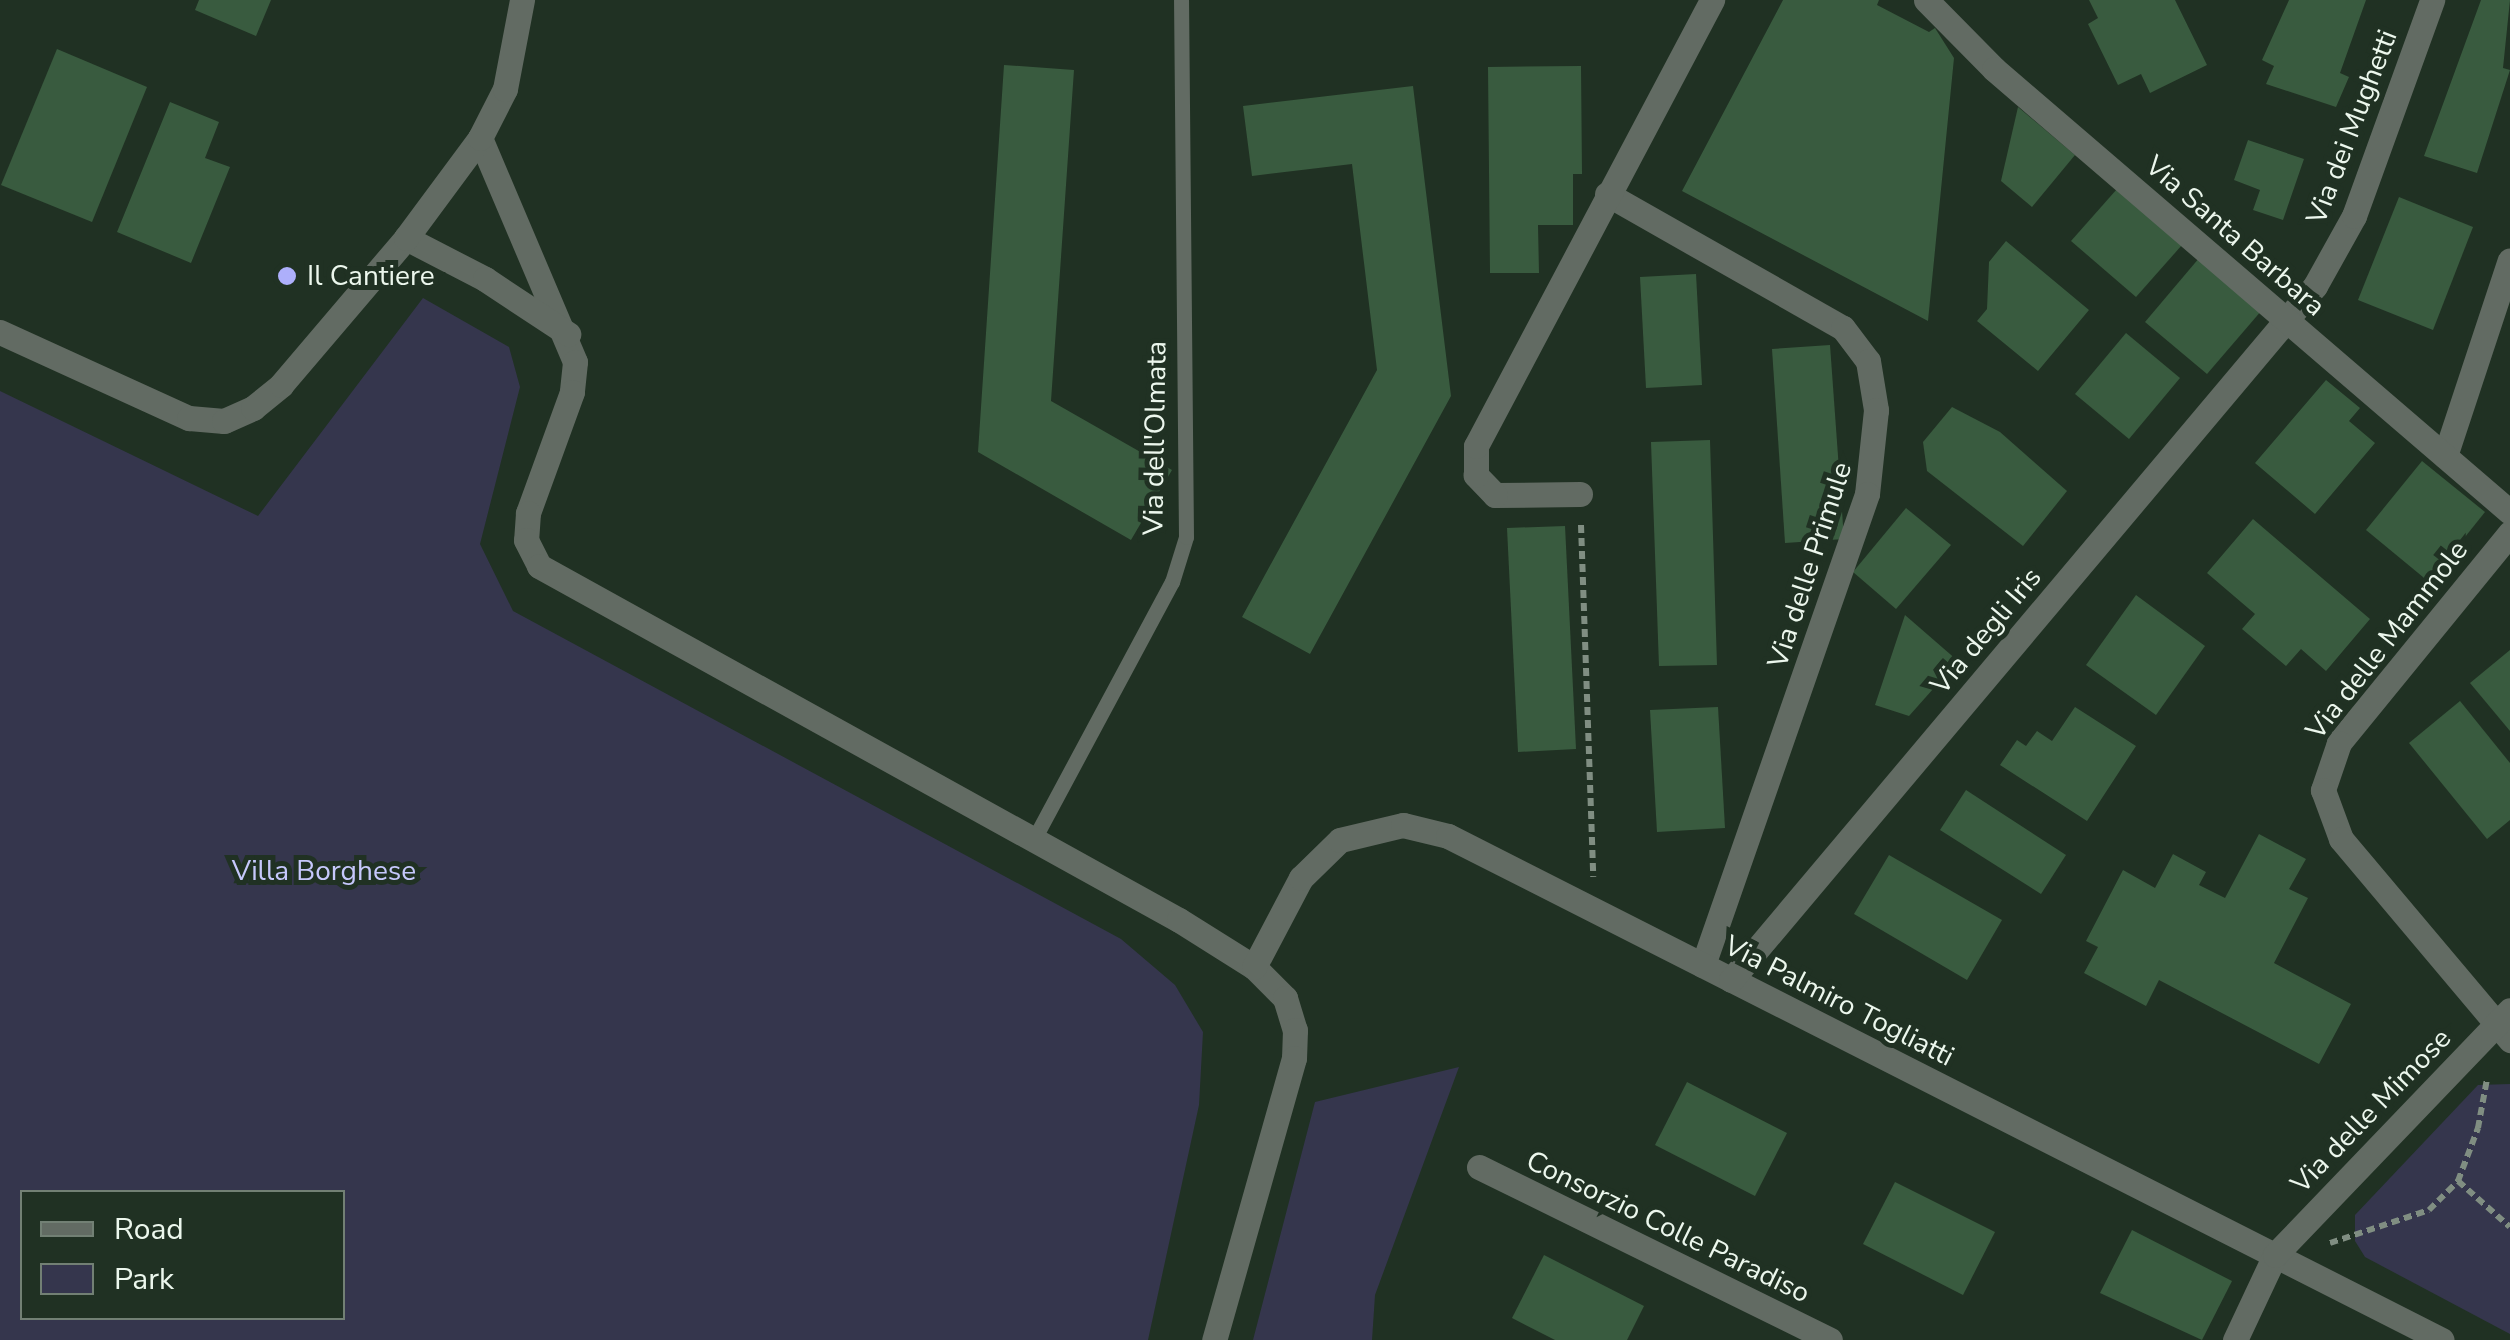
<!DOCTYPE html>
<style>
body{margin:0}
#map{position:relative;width:2510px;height:1340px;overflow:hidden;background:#203123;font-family:"Nunito Sans",sans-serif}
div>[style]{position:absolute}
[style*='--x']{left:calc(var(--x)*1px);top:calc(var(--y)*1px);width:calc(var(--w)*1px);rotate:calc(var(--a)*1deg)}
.green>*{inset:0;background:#35364d}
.building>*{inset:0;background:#395b3f}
.path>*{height:6px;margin-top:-3px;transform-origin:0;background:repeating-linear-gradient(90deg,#808e82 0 8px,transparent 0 13px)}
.service>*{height:15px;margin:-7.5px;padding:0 7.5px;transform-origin:7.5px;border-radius:7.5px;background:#626b63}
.minor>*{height:25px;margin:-12.5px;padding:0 12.5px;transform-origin:12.5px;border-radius:12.5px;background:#626b63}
.tertiary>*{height:25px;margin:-12.5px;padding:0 12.5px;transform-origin:12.5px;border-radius:12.5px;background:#626b63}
.dots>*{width:28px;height:28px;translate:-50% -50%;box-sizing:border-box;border:5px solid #203123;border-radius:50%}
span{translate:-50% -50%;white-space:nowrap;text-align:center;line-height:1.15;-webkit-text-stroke:10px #203123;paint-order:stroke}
.street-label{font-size:28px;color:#ecf7ed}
.poi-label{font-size:28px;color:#ecf7ed}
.left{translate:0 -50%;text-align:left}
.park-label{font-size:28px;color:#c6c8fc}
.legend{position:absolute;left:20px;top:1190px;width:325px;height:130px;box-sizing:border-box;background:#203123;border:2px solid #728074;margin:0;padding:12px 18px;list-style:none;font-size:30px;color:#ecf7ed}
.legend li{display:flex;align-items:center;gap:20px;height:50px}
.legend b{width:50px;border:2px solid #728074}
</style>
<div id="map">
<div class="green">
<div style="clip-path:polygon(evenodd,423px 298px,509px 347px,520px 387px,480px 544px,513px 611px,1121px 939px,1175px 985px,1203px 1032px,1199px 1105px,1148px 1340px,0 1340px,0 391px,258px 516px,423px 298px,22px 1192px,342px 1192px,342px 1318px,22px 1318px,22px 1192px)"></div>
<div style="clip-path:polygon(1459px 1067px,1375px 1295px,1372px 1340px,1253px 1340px,1315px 1102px)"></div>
<div style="clip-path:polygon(2510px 1084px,2510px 1334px,2365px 1257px,2355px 1241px,2355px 1215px,2478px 1085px)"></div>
</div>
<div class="building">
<div style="clip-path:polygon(199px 0,271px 0,256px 36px,195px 10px)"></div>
<div style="clip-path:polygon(1783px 0,1879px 0,1877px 5px,1929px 32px,1935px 28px,1954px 58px,1928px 321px,1682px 191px)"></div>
<div style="clip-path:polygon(2089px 0,2175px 0,2207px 65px,2150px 93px,2141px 74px,2118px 85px,2088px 24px,2098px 18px)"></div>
<div style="clip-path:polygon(2289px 0,2366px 0,2340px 73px,2349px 77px,2336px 107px,2266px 84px,2274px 66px,2262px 60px)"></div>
<div style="clip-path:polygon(2481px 0,2510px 0,2503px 68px,2510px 70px,2477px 173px,2424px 156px)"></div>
<div style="clip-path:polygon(57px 49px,147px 87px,92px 222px,1px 185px)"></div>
<div style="clip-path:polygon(1004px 65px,1074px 70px,1051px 401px,1172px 470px,1131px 540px,978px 452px)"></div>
<div style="clip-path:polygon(1581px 66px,1582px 174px,1573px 174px,1573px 225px,1538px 225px,1539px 273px,1490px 273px,1488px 67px)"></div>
<div style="clip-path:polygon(1413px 86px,1451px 396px,1310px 654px,1242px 617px,1377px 370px,1352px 164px,1252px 176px,1243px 106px)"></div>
<div style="clip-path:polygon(170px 102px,219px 122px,205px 158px,230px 167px,191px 263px,117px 232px)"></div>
<div style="clip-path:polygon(2018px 107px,2075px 155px,2032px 207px,2001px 181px)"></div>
<div style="clip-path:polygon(2248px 140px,2304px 159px,2283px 220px,2253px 210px,2260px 190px,2234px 180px)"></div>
<div style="clip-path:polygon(2117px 189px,2182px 245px,2136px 297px,2071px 241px)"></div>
<div style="clip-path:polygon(2399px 197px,2473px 227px,2433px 330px,2358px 300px)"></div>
<div style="clip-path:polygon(2006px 241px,2089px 310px,2038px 371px,1977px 321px,1987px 309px,1989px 262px)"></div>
<div style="clip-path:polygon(2200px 257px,2262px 310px,2207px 374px,2145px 322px)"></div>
<div style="clip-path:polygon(1696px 274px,1702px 385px,1646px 388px,1640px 277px)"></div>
<div style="clip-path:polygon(2126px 333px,2180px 378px,2129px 439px,2075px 394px)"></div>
<div style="clip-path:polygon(1830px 345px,1844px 539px,1785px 543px,1772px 349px)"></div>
<div style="clip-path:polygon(2326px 380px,2360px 408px,2349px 421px,2375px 443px,2315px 514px,2255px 463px)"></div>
<div style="clip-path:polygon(1952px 407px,2000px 432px,2067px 491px,2023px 546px,1927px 471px,1923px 442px)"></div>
<div style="clip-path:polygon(1710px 440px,1717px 665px,1659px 666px,1651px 442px)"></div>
<div style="clip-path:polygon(2422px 461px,2485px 512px,2429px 582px,2366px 530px)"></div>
<div style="clip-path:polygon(1906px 508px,1951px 545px,1896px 609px,1853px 572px)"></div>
<div style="clip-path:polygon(2253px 519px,2370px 619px,2326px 671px,2301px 649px,2286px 666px,2242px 629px,2255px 614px,2207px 573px)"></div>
<div style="clip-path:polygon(1565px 526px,1576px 749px,1518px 752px,1507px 528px)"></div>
<div style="clip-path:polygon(2136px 595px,2205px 646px,2156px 715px,2086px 665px)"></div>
<div style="clip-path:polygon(1905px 615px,1958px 661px,1909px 716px,1875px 705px)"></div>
<div style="clip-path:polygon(2510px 650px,2510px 731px,2470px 683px)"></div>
<div style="clip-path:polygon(2460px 701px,2510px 763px,2510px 820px,2487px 839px,2409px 743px)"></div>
<div style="clip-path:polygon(1718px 707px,1725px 828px,1657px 832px,1650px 710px)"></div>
<div style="clip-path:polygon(2075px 707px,2136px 746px,2087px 821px,2000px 765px,2017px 740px,2026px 746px,2037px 731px,2052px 741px)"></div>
<div style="clip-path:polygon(1966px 790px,2066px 855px,2041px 894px,1940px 830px)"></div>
<div style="clip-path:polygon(2259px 834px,2306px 859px,2289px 889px,2308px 898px,2274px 963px,2351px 1004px,2319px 1064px,2159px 980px,2146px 1006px,2084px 973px,2098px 947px,2086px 941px,2123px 870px,2155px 888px,2173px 854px,2206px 872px,2199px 885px,2225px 898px)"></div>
<div style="clip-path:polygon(1889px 855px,2002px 920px,1967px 980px,1854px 914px)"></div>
<div style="clip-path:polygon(1687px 1082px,1787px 1133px,1755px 1196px,1655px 1145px)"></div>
<div style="clip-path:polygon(1895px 1182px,1995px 1232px,1963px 1295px,1863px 1244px)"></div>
<div style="clip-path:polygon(2132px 1230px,2232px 1281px,2202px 1340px,2100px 1293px)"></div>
<div style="clip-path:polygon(1544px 1255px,1644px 1306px,1627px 1340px,1555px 1340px,1512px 1318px)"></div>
</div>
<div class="path">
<div style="--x:1581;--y:525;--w:352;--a:88"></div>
<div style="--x:2458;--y:1181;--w:69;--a:41.5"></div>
<div style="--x:2330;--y:1243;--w:104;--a:-18.4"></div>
<div style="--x:2429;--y:1210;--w:41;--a:-45"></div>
<div style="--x:2458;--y:1181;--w:57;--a:-69.3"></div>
<div style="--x:2478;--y:1128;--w:50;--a:-79.6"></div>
</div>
<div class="service">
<div style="--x:1034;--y:839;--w:292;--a:-61.8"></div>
<div style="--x:1172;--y:582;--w:47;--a:-72.7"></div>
<div style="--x:1186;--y:537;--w:537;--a:-90.53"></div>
</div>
<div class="minor">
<div style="--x:480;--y:138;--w:243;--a:67"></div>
<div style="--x:575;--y:362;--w:30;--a:96"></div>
<div style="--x:572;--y:392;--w:129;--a:110"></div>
<div style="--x:528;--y:513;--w:27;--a:94"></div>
<div style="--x:526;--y:540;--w:29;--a:63"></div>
<div style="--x:539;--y:566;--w:731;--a:28.95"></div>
<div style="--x:1179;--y:920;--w:89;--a:32.1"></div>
<div style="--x:1254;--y:967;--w:44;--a:45"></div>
<div style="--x:1285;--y:998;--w:34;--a:73"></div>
<div style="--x:1295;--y:1030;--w:28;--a:92"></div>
<div style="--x:1294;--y:1058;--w:293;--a:105.8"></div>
<div style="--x:1607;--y:194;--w:271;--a:29.6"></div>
<div style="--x:1843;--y:328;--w:41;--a:52.9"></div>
<div style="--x:1868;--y:361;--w:50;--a:80.7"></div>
<div style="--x:1876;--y:410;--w:84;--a:96.1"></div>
<div style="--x:1867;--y:494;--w:499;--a:109.2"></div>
<div style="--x:406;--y:238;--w:89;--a:27.4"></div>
<div style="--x:485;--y:279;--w:100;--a:33.5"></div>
<div style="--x:0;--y:332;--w:208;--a:24.5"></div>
<div style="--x:189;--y:418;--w:35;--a:5"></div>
<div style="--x:224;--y:421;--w:32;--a:-24"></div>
<div style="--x:253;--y:408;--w:36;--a:-39"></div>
<div style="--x:281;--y:385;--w:193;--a:-49.6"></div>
<div style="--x:406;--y:238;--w:124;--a:-53.5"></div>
<div style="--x:480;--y:138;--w:55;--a:-63"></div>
<div style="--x:505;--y:89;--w:91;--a:-79.2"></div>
<div style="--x:2445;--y:456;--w:206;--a:-71.7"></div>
<div style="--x:1580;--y:494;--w:85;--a:179.3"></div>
<div style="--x:1495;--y:495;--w:28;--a:-134"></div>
<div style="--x:1476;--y:475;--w:29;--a:-90"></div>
<div style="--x:1476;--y:446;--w:505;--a:-62.11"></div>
<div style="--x:2510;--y:533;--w:271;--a:129.2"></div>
<div style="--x:2339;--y:743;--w:50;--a:108.8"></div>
<div style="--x:2323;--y:790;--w:52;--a:69.8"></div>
<div style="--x:2341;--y:839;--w:263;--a:49.9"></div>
<div style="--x:1254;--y:967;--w:101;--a:-62.2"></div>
<div style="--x:1301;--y:878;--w:54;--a:-44.3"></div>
<div style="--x:1340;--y:840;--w:65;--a:-13.4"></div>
<div style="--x:1403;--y:825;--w:46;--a:13.7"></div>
<div style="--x:1448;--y:836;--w:1114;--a:26.89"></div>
<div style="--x:1731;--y:980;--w:907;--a:-49.92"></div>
<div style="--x:2315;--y:286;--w:80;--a:-60.9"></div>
<div style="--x:2354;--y:216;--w:230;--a:-70.1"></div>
<div style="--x:1479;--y:1167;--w:391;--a:26.2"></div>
<div style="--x:2235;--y:1340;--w:94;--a:-64.8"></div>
<div style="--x:2275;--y:1255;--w:339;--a:-46.2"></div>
</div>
<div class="tertiary">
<div style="--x:1926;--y:0;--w:97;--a:45.4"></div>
<div style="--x:1994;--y:69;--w:680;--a:40.65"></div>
</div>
<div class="dots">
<div style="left:287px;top:276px;background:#adaffb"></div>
</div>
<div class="street-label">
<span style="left:2352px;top:127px;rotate:-69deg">Via dei Mughetti</span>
<span style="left:2235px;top:236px;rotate:41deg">Via Santa Barbara</span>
<span style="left:1155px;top:438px;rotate:-89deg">Via dell'Olmata</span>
<span style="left:1810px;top:565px;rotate:-72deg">Via delle Primule</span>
<span style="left:1986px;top:631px;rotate:-50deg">Via degli Iris</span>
<span style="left:2387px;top:640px;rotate:-52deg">Via delle Mammole</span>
<span style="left:1839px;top:1001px;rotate:27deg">Via Palmiro Togliatti</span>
<span style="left:2371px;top:1111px;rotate:-46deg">Via delle Mimose</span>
<span style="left:1668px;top:1227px;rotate:26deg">Consorzio Colle Paradiso</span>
</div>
<div class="poi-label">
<span class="left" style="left:307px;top:276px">Il Cantiere</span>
</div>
<div class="park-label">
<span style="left:324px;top:871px">Villa Borghese</span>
</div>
<ul class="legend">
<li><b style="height:12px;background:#626b63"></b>Road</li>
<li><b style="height:28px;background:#35364d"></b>Park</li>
</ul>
</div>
